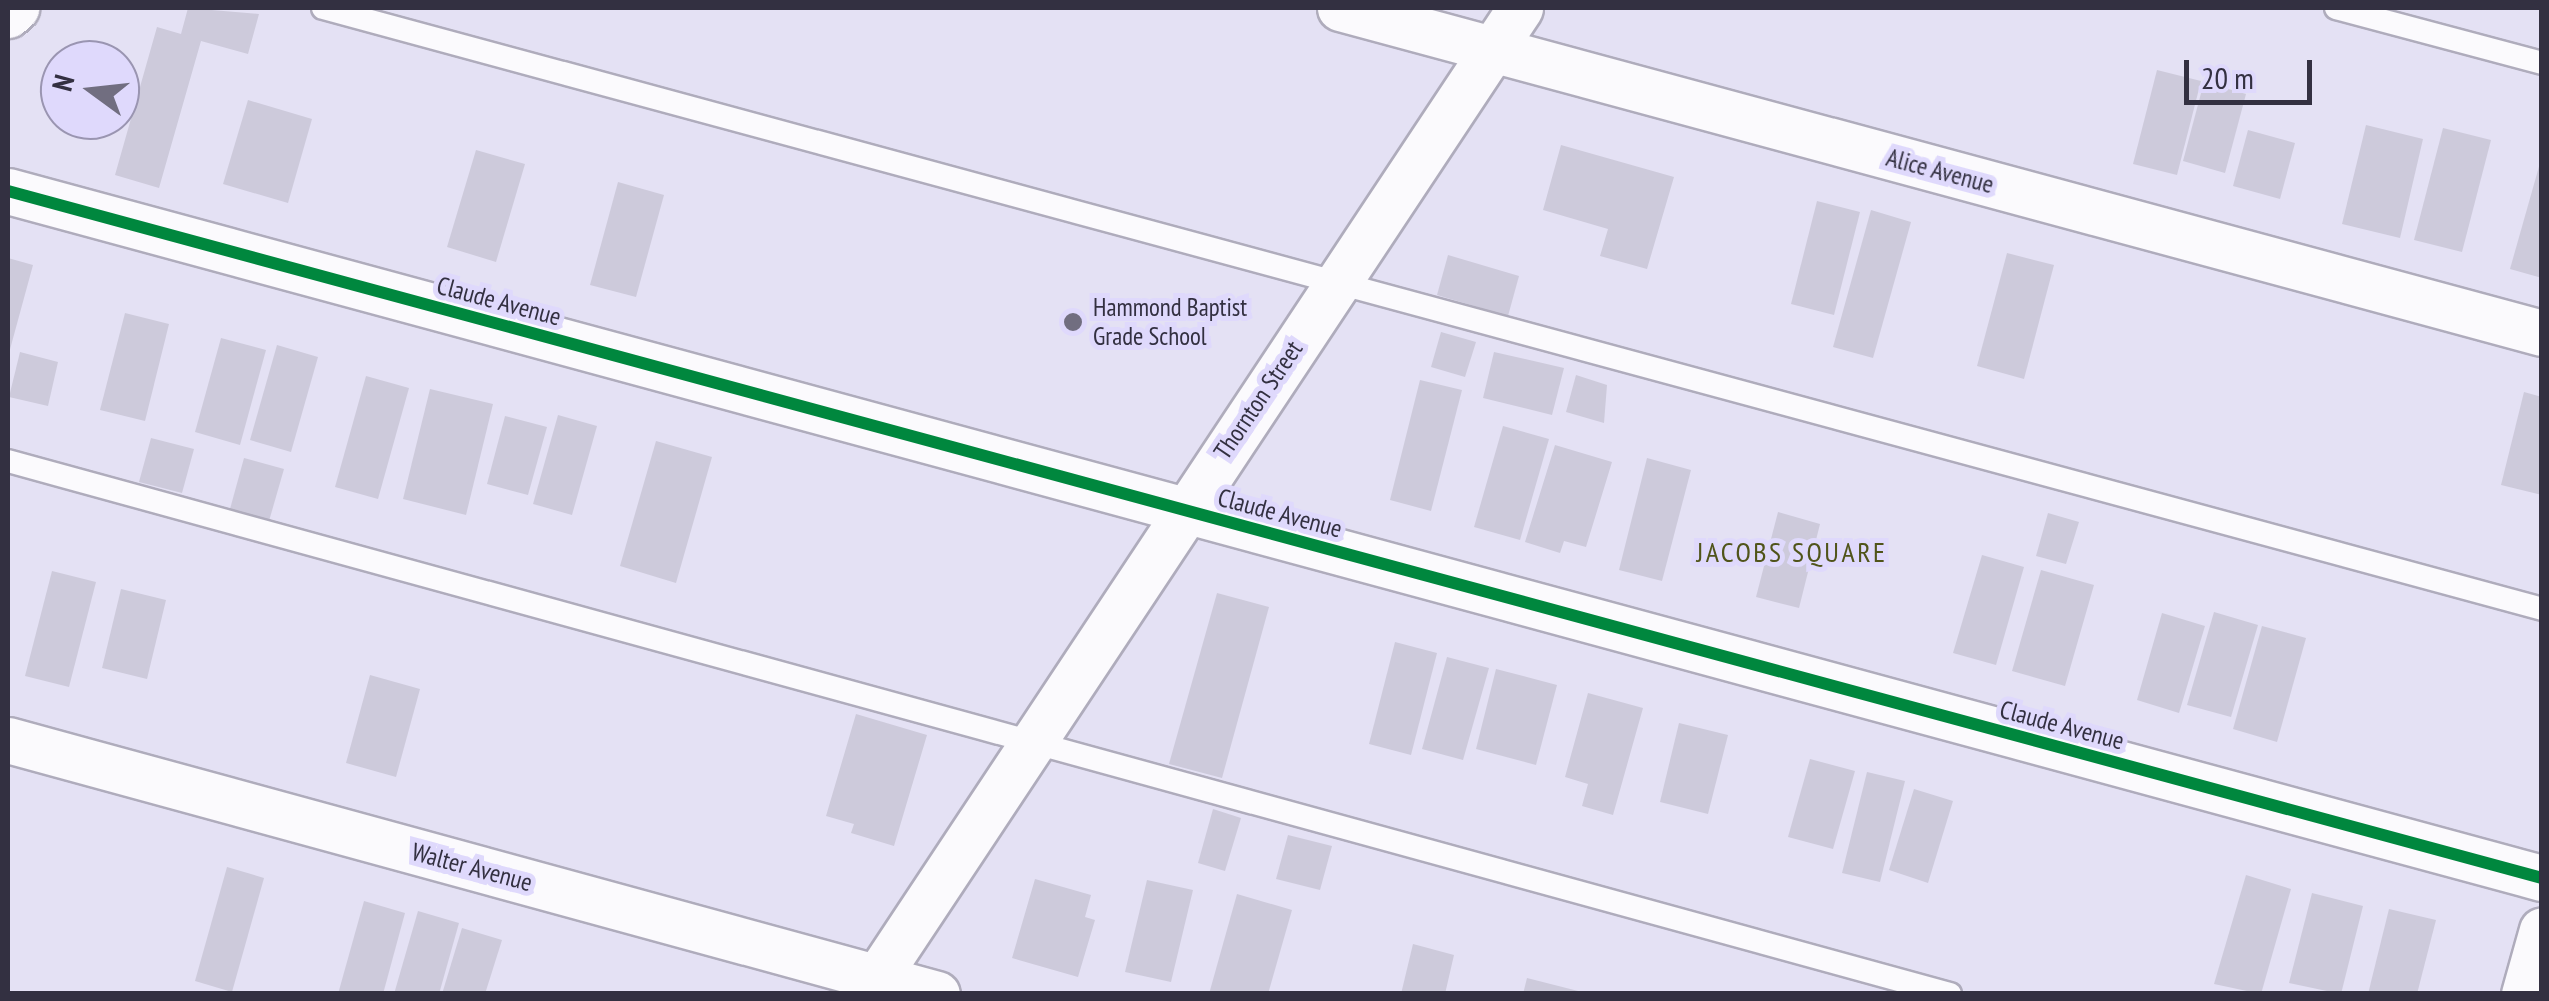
<!DOCTYPE html>
<style>
body{margin:0}
#map{position:relative;width:2549px;height:1001px;overflow:hidden;background:#e4e1f4;font-family:"PT Sans Narrow",sans-serif}
div>[style]{position:absolute}
[style*='--x']{left:calc(var(--x)*1px);top:calc(var(--y)*1px);width:calc(var(--w)*1px);rotate:calc(var(--a)*1deg)}
.building>*{inset:0;background:#cdcadb}
.roads{filter:drop-shadow(2px 0 #afacbc) drop-shadow(-2px 0 #afacbc) drop-shadow(0 2px #afacbc) drop-shadow(0 -2px #afacbc)}
.lane>*{height:22px;margin:-11px;padding:0 11px;transform-origin:11px;border-radius:11px;background:#fbfafd}
.street>*{height:45px;margin:-22.5px;padding:0 22.5px;transform-origin:22.5px;border-radius:22.5px;background:#fbfafd}
.cycleway>*{height:12px;margin:-6px;padding:0 6px;transform-origin:6px;border-radius:6px;background:#00873e}
.dots>*{width:28px;height:28px;translate:-50% -50%;box-sizing:border-box;border:5px solid #dfd9fc;border-radius:50%}
span{translate:-50% -50%;white-space:nowrap;text-align:center;line-height:1.15;-webkit-text-stroke:10px #dfd9fc;paint-order:stroke}
.street-label{font-size:25px;color:#333041}
.poi-label{font-size:25px;color:#333041}
.left{translate:0 -50%;text-align:left}
.neighbourhood-label{font-size:28px;color:#50541a;letter-spacing:2.5px}
.frame{position:absolute;inset:0;border:10px solid #333041;pointer-events:none}
.north{position:absolute;left:40px;top:40px;width:100px;height:100px;box-sizing:border-box;background:#dfd9fc;border:2px solid #9a95b1;border-radius:50%;rotate:285deg;font-size:28px;font-weight:700;line-height:40px;text-align:center;color:#333041}
.north::after{content:'';display:block;margin:auto;width:35px;height:45px;background:#716e80;clip-path:polygon(50% 0,100% 100%,50% 72%,0 100%)}
.scale{position:absolute;left:2184px;top:60px;width:128px;height:45px;box-sizing:border-box;border:5px solid #333041;border-top:0;padding-left:12px;font-size:30px;line-height:35px;white-space:nowrap;color:#333041;-webkit-text-stroke:8px #dfd9fc;paint-order:stroke}
</style>
<div id="map">
<div class="building">
<div style="clip-path:polygon(188px 8px,259px 14px,248px 54px,201px 41px,159px 188px,115px 175px,157px 27px,181px 34px)"></div>
<div style="clip-path:polygon(2157px 70px,2201px 81px,2177px 175px,2133px 164px)"></div>
<div style="clip-path:polygon(2204px 82px,2246px 94px,2225px 173px,2183px 161px)"></div>
<div style="clip-path:polygon(248px 100px,312px 119px,288px 203px,223px 184px)"></div>
<div style="clip-path:polygon(2366px 125px,2423px 139px,2400px 238px,2342px 224px)"></div>
<div style="clip-path:polygon(2443px 128px,2491px 140px,2462px 252px,2414px 240px)"></div>
<div style="clip-path:polygon(2248px 130px,2295px 143px,2280px 199px,2233px 186px)"></div>
<div style="clip-path:polygon(1561px 145px,1674px 177px,1647px 269px,1600px 256px,1608px 229px,1543px 210px)"></div>
<div style="clip-path:polygon(476px 150px,525px 164px,496px 262px,447px 247px)"></div>
<div style="clip-path:polygon(2540px 163px,2542px 164px,2542px 278px,2510px 269px)"></div>
<div style="clip-path:polygon(618px 182px,664px 195px,636px 297px,590px 285px)"></div>
<div style="clip-path:polygon(1817px 201px,1860px 212px,1834px 315px,1791px 304px)"></div>
<div style="clip-path:polygon(1871px 210px,1911px 222px,1873px 358px,1833px 347px)"></div>
<div style="clip-path:polygon(2007px 253px,2054px 265px,2024px 379px,1977px 366px)"></div>
<div style="clip-path:polygon(1448px 255px,1519px 276px,1508px 316px,1437px 295px)"></div>
<div style="clip-path:polygon(8px 258px,33px 265px,9px 353px,8px 353px)"></div>
<div style="clip-path:polygon(125px 313px,169px 324px,145px 421px,100px 410px)"></div>
<div style="clip-path:polygon(1441px 332px,1476px 342px,1465px 377px,1431px 367px)"></div>
<div style="clip-path:polygon(221px 338px,266px 350px,240px 445px,195px 432px)"></div>
<div style="clip-path:polygon(277px 345px,318px 357px,291px 452px,250px 440px)"></div>
<div style="clip-path:polygon(20px 352px,58px 362px,48px 406px,9px 397px)"></div>
<div style="clip-path:polygon(1494px 352px,1564px 368px,1552px 415px,1483px 398px)"></div>
<div style="clip-path:polygon(1576px 375px,1607px 385px,1604px 423px,1566px 412px)"></div>
<div style="clip-path:polygon(366px 376px,409px 388px,378px 499px,335px 487px)"></div>
<div style="clip-path:polygon(1420px 380px,1462px 390px,1431px 511px,1390px 500px)"></div>
<div style="clip-path:polygon(430px 389px,493px 404px,466px 515px,403px 499px)"></div>
<div style="clip-path:polygon(2524px 392px,2542px 397px,2542px 495px,2501px 485px)"></div>
<div style="clip-path:polygon(558px 415px,597px 426px,572px 515px,533px 504px)"></div>
<div style="clip-path:polygon(505px 416px,547px 427px,528px 495px,487px 484px)"></div>
<div style="clip-path:polygon(1503px 426px,1549px 439px,1520px 540px,1474px 527px)"></div>
<div style="clip-path:polygon(151px 438px,194px 449px,182px 493px,139px 482px)"></div>
<div style="clip-path:polygon(656px 441px,712px 457px,676px 583px,620px 566px)"></div>
<div style="clip-path:polygon(1555px 445px,1612px 462px,1586px 547px,1564px 541px,1560px 553px,1525px 542px)"></div>
<div style="clip-path:polygon(244px 458px,284px 469px,269px 521px,230px 509px)"></div>
<div style="clip-path:polygon(1647px 458px,1691px 470px,1662px 581px,1619px 570px)"></div>
<div style="clip-path:polygon(1778px 512px,1820px 524px,1799px 608px,1756px 597px)"></div>
<div style="clip-path:polygon(2048px 513px,2079px 522px,2066px 564px,2036px 556px)"></div>
<div style="clip-path:polygon(1982px 555px,2024px 567px,1996px 665px,1953px 653px)"></div>
<div style="clip-path:polygon(2041px 570px,2094px 585px,2065px 686px,2012px 671px)"></div>
<div style="clip-path:polygon(52px 571px,96px 582px,69px 687px,25px 676px)"></div>
<div style="clip-path:polygon(121px 589px,166px 600px,147px 679px,102px 668px)"></div>
<div style="clip-path:polygon(1217px 593px,1269px 607px,1222px 778px,1169px 764px)"></div>
<div style="clip-path:polygon(2214px 612px,2258px 625px,2231px 717px,2187px 705px)"></div>
<div style="clip-path:polygon(2162px 613px,2205px 626px,2179px 713px,2137px 700px)"></div>
<div style="clip-path:polygon(2262px 626px,2306px 638px,2277px 742px,2233px 729px)"></div>
<div style="clip-path:polygon(1395px 642px,1437px 653px,1411px 755px,1369px 744px)"></div>
<div style="clip-path:polygon(1447px 657px,1489px 668px,1463px 760px,1422px 749px)"></div>
<div style="clip-path:polygon(1496px 669px,1557px 685px,1536px 765px,1476px 749px)"></div>
<div style="clip-path:polygon(370px 675px,420px 689px,396px 777px,346px 763px)"></div>
<div style="clip-path:polygon(1588px 693px,1643px 708px,1613px 815px,1582px 806px,1588px 784px,1565px 777px)"></div>
<div style="clip-path:polygon(856px 714px,927px 735px,894px 846px,851px 833px,854px 824px,826px 816px)"></div>
<div style="clip-path:polygon(1679px 723px,1728px 735px,1708px 814px,1660px 802px)"></div>
<div style="clip-path:polygon(1810px 759px,1855px 771px,1833px 849px,1788px 837px)"></div>
<div style="clip-path:polygon(1867px 772px,1905px 781px,1880px 882px,1842px 873px)"></div>
<div style="clip-path:polygon(1914px 789px,1953px 801px,1928px 883px,1889px 870px)"></div>
<div style="clip-path:polygon(1213px 809px,1241px 818px,1225px 871px,1198px 863px)"></div>
<div style="clip-path:polygon(1288px 835px,1332px 846px,1320px 890px,1276px 879px)"></div>
<div style="clip-path:polygon(227px 867px,264px 878px,232px 992px,195px 981px)"></div>
<div style="clip-path:polygon(2246px 875px,2291px 889px,2261px 994px,2214px 984px)"></div>
<div style="clip-path:polygon(1035px 879px,1091px 895px,1085px 917px,1095px 920px,1078px 977px,1012px 958px)"></div>
<div style="clip-path:polygon(1147px 880px,1193px 890px,1171px 982px,1125px 972px)"></div>
<div style="clip-path:polygon(2312px 893px,2363px 906px,2341px 994px,2289px 983px)"></div>
<div style="clip-path:polygon(1237px 894px,1292px 910px,1268px 994px,1209px 994px)"></div>
<div style="clip-path:polygon(364px 901px,405px 913px,383px 994px,338px 994px)"></div>
<div style="clip-path:polygon(2389px 909px,2436px 920px,2417px 994px,2368px 994px)"></div>
<div style="clip-path:polygon(418px 911px,459px 923px,439px 994px,394px 994px)"></div>
<div style="clip-path:polygon(462px 928px,502px 940px,485px 994px,442px 994px)"></div>
<div style="clip-path:polygon(1413px 944px,1454px 955px,1445px 994px,1401px 994px)"></div>
<div style="clip-path:polygon(1527px 978px,1582px 992px,1582px 994px,1523px 994px)"></div>
</div>
<div class="roads">
<div class="lane">
<div style="--x:323;--y:8;--w:2299;--a:15.15"></div>
<div style="--x:2336;--y:8;--w:213;--a:14.9"></div>
<div style="--x:8;--y:461;--w:2014;--a:15.35"></div>
</div>
<div class="street">
<div style="--x:1340;--y:8;--w:1245;--a:15.13"></div>
<div style="--x:8;--y:15;--w:11;--a:-41"></div>
<div style="--x:8;--y:191;--w:2625;--a:15.17"></div>
<div style="--x:8;--y:740;--w:963;--a:15.29"></div>
<div style="--x:866;--y:994;--w:1183;--a:-56.44"></div>
<div style="--x:2524;--y:994;--w:66;--a:-74.3"></div>
</div>
</div>
<div class="cycleway">
<div style="--x:8;--y:191;--w:2625;--a:15.17"></div>
</div>
<div class="dots">
<div style="left:1073px;top:322px;background:#716e80"></div>
</div>
<div class="street-label">
<span style="left:1940px;top:171px;rotate:15deg">Alice Avenue</span>
<span style="left:499px;top:301px;rotate:15deg">Claude Avenue</span>
<span style="left:1258px;top:400px;rotate:-56deg">Thornton Street</span>
<span style="left:1280px;top:513px;rotate:15deg">Claude Avenue</span>
<span style="left:2062px;top:725px;rotate:15deg">Claude Avenue</span>
<span style="left:472px;top:867px;rotate:15deg">Walter Avenue</span>
</div>
<div class="poi-label">
<span class="left" style="left:1093px;top:322px">Hammond Baptist<br>Grade School</span>
</div>
<div class="neighbourhood-label">
<span style="left:1792px;top:552px">JACOBS SQUARE</span>
</div>
<div class="frame"></div>
<div class="north">N</div>
<div class="scale">20 m</div>
</div>
